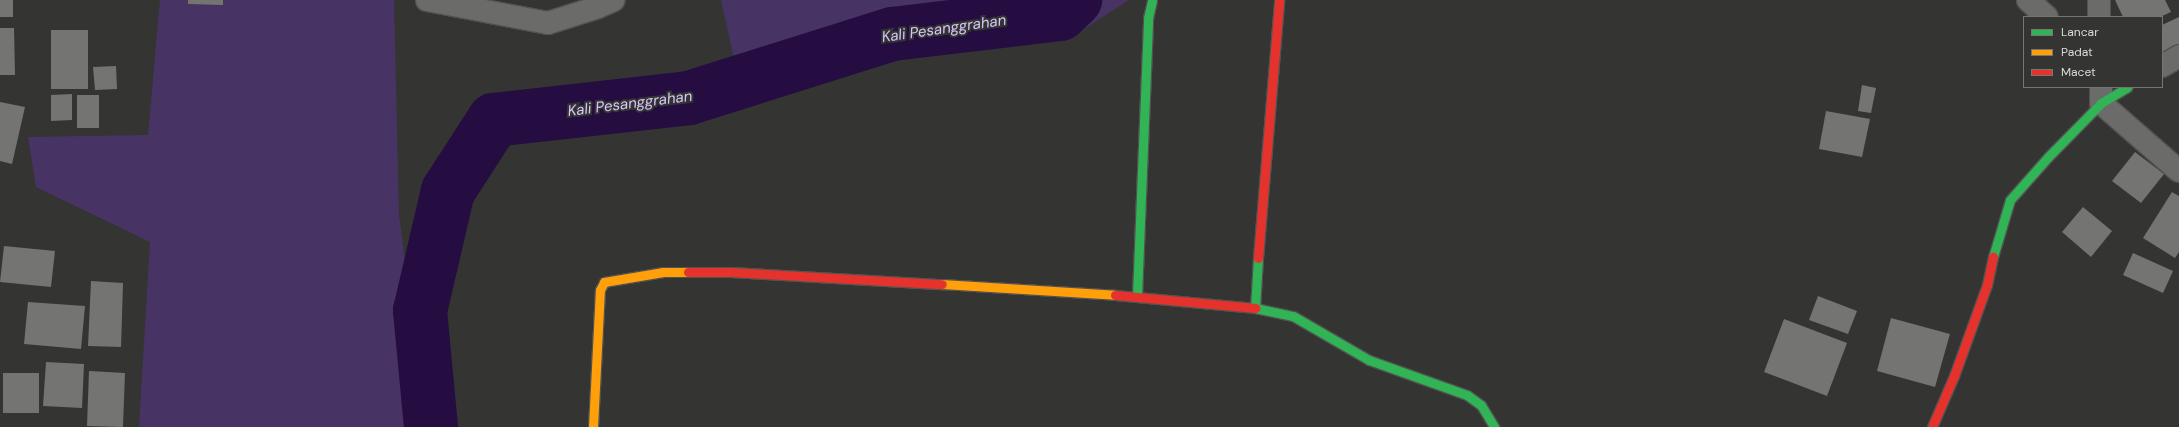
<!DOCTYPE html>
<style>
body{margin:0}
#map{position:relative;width:2179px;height:427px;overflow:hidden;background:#343433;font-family:"DM Sans",sans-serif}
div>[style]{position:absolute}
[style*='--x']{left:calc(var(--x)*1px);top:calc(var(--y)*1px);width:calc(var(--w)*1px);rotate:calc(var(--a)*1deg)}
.green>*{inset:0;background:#473465}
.river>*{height:54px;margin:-27px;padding:0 27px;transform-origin:27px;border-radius:27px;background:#250c41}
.building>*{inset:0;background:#747473}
.roads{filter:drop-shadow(1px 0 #525251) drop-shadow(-1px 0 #525251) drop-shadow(0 1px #525251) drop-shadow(0 -1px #525251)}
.street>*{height:22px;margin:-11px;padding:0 11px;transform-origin:11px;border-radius:11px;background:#6b6b6a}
.fast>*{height:9px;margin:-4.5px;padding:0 4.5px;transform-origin:4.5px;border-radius:4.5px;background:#30b455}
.slow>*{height:9px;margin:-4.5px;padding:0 4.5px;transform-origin:4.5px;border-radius:4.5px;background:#ff9f0a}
.jam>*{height:9px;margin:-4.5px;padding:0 4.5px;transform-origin:4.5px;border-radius:4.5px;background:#e5322d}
span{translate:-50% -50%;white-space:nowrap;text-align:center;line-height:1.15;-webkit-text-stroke:4px #343532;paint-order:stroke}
.water-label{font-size:15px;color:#d8c6fe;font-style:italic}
.legend{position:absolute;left:2023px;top:16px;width:140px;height:72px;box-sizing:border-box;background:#343532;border:1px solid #767774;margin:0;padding:5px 7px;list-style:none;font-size:12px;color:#d9dad8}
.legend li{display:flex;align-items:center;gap:8px;height:20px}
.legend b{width:20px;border:1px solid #767774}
</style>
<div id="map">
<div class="green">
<div style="clip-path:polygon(160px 0,394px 0,399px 215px,426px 427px,139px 427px,150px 242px,36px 187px,28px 137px,148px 135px)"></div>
<div style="clip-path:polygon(721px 0,1129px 0,1073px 36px,739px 81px)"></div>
</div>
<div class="river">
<div style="--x:431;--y:427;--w:117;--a:-95.4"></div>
<div style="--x:420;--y:311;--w:123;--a:-76.9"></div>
<div style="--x:448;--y:191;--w:85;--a:-57.1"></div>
<div style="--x:494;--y:120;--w:196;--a:-6.4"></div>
<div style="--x:689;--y:98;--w:213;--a:-17.5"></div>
<div style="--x:892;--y:34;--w:169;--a:-6.8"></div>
<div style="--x:1060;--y:14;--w:21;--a:-43"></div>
</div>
<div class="building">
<div style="clip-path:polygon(0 0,13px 0,13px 17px,0 17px)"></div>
<div style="clip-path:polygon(188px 0,223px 0,223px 5px,188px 4px)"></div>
<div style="clip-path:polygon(2115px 0,2165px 0,2171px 12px,2160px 17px,2123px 17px)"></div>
<div style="clip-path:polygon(2179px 17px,2179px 46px,2162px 54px,2162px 25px)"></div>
<div style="clip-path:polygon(0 28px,14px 28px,15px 75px,0 75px)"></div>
<div style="clip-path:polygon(51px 30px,88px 30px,88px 89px,51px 89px)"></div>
<div style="clip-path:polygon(116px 66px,117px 89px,95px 90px,93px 67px)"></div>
<div style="clip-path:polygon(1862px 85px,1876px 88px,1871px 113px,1858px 111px)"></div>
<div style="clip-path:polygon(72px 94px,72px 120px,51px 121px,51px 95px)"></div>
<div style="clip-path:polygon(77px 95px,99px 95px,99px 128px,77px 128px)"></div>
<div style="clip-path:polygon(0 102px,25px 107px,12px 164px,0 161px)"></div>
<div style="clip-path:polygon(1826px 111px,1870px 119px,1862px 157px,1819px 149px)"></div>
<div style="clip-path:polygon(2135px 152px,2164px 174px,2141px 203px,2112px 181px)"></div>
<div style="clip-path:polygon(2172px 192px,2179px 196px,2179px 252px,2175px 258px,2143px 238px)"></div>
<div style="clip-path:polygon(2083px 207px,2112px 231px,2091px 257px,2062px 232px)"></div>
<div style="clip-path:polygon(4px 246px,55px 251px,51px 287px,0 282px)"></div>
<div style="clip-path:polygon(2133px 253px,2173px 271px,2163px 293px,2123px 275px)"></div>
<div style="clip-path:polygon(91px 281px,123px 283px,121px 347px,88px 346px)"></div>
<div style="clip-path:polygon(1818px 296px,1857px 311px,1848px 334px,1809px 320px)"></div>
<div style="clip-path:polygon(28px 302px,85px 306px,81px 349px,24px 344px)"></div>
<div style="clip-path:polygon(1891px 318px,1950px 334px,1935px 387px,1877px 371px)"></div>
<div style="clip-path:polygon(1784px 319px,1847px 343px,1827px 396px,1764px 372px)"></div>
<div style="clip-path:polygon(46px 362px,84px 364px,82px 408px,43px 406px)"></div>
<div style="clip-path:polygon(89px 371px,125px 373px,123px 427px,87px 426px)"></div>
<div style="clip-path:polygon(3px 373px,39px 373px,39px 413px,3px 413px)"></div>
</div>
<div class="roads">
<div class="street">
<div style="--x:427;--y:0;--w:123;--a:10.8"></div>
<div style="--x:548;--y:23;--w:52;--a:-17.7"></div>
<div style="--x:598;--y:7;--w:17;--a:-24"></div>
<div style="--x:2028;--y:0;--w:25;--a:42"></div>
<div style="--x:2099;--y:0;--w:17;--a:90"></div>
<div style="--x:2162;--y:66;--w:20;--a:-30"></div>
<div style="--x:2101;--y:87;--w:16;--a:90"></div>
<div style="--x:2101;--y:103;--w:103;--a:41.1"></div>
</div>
<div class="fast">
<div style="--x:1993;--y:257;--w:59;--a:-73.4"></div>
<div style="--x:2010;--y:200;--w:57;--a:-48.5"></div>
<div style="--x:2048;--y:157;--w:76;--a:-45.5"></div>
<div style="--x:2101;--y:103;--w:31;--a:-31"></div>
<div style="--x:1258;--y:258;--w:50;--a:93.4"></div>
<div style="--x:1255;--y:308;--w:39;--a:12"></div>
<div style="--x:1293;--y:316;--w:88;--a:30.1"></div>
<div style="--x:1369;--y:360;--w:104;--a:19.7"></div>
<div style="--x:1467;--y:395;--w:17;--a:36"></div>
<div style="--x:1481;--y:405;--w:26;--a:59"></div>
<div style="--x:1137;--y:296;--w:278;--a:-87.7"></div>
<div style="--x:1148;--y:18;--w:18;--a:-77"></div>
</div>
<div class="slow">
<div style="--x:942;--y:284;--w:173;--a:3.6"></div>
<div style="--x:593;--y:427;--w:137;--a:-87.1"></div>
<div style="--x:600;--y:290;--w:9;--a:-63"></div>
<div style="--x:604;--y:282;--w:60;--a:-9.6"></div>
<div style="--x:663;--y:272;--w:25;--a:0"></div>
</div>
<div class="jam">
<div style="--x:1258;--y:258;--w:259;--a:-85.3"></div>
<div style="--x:688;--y:272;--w:43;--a:0"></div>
<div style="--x:731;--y:272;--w:211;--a:3.3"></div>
<div style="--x:1115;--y:295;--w:141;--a:5.3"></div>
<div style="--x:1932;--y:427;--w:56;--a:-66.7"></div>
<div style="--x:1954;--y:376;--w:97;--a:-70.1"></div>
<div style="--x:1987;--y:285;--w:29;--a:-78"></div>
</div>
</div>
<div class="water-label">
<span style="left:944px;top:29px;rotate:-8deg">Kali Pesanggrahan</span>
<span style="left:630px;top:104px;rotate:-7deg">Kali Pesanggrahan</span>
</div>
<ul class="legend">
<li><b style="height:5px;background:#30b455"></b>Lancar</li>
<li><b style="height:5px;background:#ff9f0a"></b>Padat</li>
<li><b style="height:5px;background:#e5322d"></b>Macet</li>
</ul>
</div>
